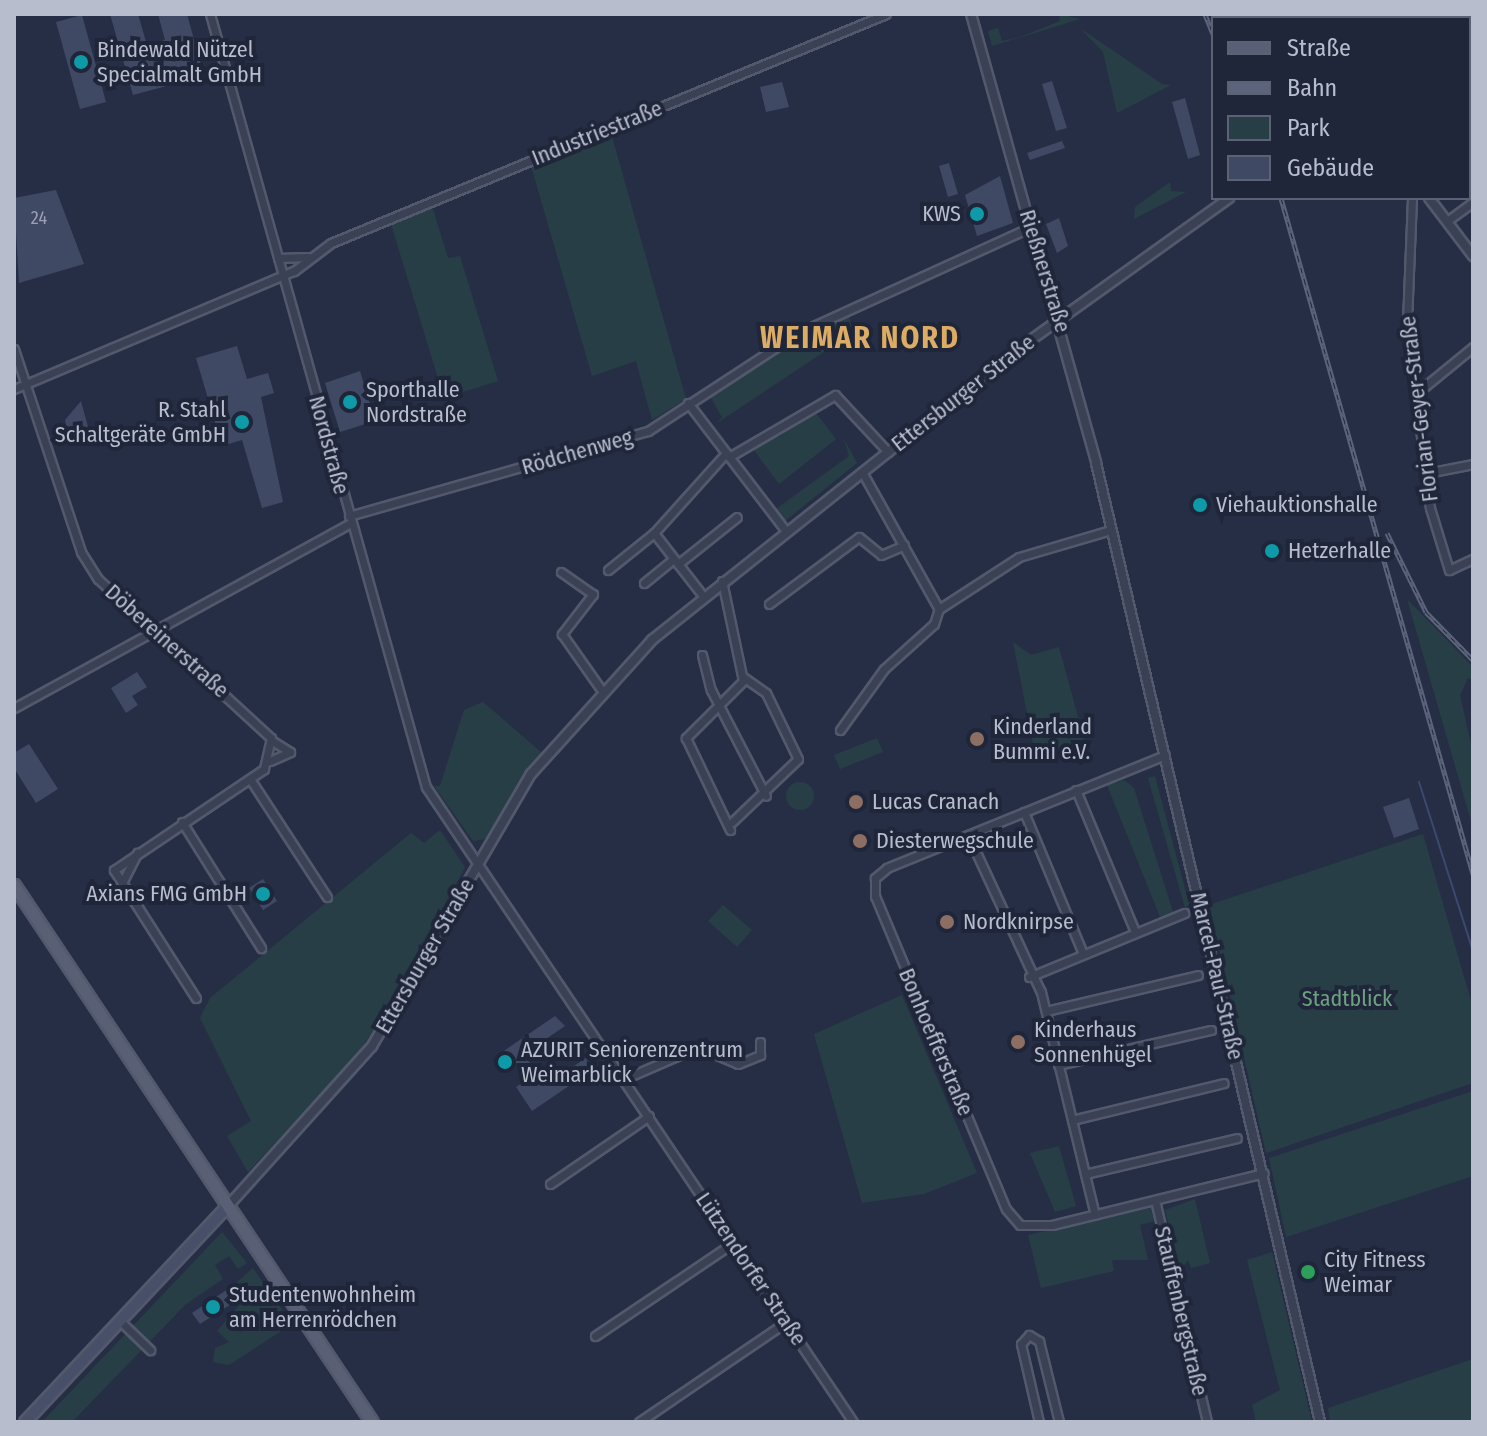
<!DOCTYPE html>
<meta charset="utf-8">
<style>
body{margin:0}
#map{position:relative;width:1487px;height:1436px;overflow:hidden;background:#262e46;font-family:"Fira Sans Condensed",sans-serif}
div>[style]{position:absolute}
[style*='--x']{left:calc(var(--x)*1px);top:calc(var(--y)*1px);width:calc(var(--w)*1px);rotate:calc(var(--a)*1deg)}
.green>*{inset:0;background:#283e46}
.round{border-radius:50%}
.stream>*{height:2px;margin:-1px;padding:0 1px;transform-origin:1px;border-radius:1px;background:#3b496f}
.building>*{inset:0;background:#404963}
.roads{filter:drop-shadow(2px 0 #53596c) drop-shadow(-2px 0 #53596c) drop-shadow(0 2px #53596c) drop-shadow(0 -2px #53596c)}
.minor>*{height:7px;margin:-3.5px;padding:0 3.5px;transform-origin:3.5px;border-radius:3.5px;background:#3b4155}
.tertiary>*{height:8px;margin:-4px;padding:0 4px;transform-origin:4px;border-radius:4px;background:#3b4155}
.secondary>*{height:10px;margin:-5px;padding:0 5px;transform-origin:5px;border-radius:5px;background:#484f68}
.primary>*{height:11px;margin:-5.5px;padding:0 5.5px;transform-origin:5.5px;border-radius:5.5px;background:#596075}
.rail>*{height:5px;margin-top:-2.5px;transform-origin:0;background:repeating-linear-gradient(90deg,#1f263a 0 6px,#5c647c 0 12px);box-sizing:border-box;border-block:2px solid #5c647c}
.dots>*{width:22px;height:22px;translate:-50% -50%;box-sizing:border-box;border:4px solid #1f263a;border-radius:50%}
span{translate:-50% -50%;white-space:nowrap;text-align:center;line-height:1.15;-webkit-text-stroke:8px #1f263a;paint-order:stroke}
.number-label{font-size:18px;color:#9aa0b3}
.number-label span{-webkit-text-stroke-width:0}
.poi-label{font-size:22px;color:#b8bdce}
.left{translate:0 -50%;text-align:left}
.right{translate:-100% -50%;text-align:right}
.street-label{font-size:22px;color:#b8bdce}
.park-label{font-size:22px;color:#6ea082}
.district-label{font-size:30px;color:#ddac64;font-weight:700;letter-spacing:2px}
.frame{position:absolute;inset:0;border:16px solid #b8bdce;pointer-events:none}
.legend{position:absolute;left:1211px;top:16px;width:260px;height:184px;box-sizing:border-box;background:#1f263a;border:2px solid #5c6275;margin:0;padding:10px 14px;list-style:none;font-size:24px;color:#b8bdce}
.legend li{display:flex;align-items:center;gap:16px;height:40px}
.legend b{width:40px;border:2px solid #5c6275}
</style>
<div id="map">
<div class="green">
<div style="clip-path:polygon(1059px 14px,1080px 19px,992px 46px,988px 31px,998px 28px,1002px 41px,1020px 37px,1060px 21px)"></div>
<div style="clip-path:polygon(1080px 28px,1162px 84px,1171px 85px,1117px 113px,1103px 52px)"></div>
<div style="clip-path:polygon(611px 133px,686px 399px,652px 420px,636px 361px,592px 376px,531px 166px)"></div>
<div style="clip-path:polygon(1170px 182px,1171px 191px,1186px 192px,1134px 219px,1135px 207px)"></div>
<div style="clip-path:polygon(432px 206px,448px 258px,460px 256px,498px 381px,444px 398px,391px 224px)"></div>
<div style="clip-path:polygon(848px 314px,854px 332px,717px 423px,722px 417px,708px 393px)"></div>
<div style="clip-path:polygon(812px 408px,836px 439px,779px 484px,751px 446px,777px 430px,779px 437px)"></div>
<div style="clip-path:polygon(844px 439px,857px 463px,785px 521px,776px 509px,849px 456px)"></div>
<div style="clip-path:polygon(1407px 599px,1473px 667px,1473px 681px,1468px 678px,1460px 695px,1473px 753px,1473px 828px)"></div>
<div style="clip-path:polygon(1013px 642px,1031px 655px,1059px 647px,1084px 739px,1036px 759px)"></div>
<div style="clip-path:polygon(483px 702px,542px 753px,486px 839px,473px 841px,434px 786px,440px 786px,464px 710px)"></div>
<div style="clip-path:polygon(877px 738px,883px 752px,840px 769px,834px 755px)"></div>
<div style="clip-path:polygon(1155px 776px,1189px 904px,1185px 908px,1148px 778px)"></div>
<div style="clip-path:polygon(1124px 780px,1134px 788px,1173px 912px,1160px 917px,1107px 785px)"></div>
<div class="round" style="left:786px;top:782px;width:28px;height:28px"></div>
<div style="clip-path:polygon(440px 830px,465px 867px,403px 989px,355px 1057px,248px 1172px,227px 1136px,251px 1121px,200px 1018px,210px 998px,411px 833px,424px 843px)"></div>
<div style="clip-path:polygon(1423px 834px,1473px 1008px,1473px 1083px,1266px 1153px,1209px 905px)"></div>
<div style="clip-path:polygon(723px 905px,752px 930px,737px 947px,708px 921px)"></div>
<div style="clip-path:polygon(902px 995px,977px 1173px,924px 1194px,862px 1203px,814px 1034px)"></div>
<div style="clip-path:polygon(1473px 1091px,1473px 1176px,1286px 1237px,1269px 1158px)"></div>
<div style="clip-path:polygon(1059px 1146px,1076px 1206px,1055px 1212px,1030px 1153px)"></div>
<div style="clip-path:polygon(1195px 1199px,1210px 1263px,1191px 1268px,1188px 1260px,1180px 1271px,1165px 1210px)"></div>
<div style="clip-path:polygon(1151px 1208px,1154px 1221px,1140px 1225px,1148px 1260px,1112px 1260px,1114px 1271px,1041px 1288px,1028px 1235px)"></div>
<div style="clip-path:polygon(222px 1232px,247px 1263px,238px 1269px,229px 1256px,215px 1265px,223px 1279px,186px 1304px,72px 1422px,42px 1422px)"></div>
<div style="clip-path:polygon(1272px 1252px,1312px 1422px,1256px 1422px,1252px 1405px,1280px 1390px,1247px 1260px)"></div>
<div style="clip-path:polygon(253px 1268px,292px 1324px,229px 1365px,213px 1362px,215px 1348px,229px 1342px,217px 1331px,242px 1302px,238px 1281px)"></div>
<div style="clip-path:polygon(1473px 1359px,1473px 1422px,1330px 1422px,1328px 1408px)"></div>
</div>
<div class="stream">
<div style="--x:1419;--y:782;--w:177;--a:72.3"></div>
</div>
<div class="building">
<div style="clip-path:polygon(110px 14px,138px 14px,147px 45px,165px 40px,158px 14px,187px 14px,204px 76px,133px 95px)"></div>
<div style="clip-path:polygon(82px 15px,106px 102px,80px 109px,56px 22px)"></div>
<div style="clip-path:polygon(1052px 81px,1067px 128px,1056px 131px,1042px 84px)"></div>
<div style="clip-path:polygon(782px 82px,789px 107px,766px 112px,760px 87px)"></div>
<div style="clip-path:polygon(1185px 98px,1200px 155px,1188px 159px,1172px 102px)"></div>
<div style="clip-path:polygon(1062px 141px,1065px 148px,1030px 160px,1027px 153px)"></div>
<div style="clip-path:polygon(949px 163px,958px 194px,948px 197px,939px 166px)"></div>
<div style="clip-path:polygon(1000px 176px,1013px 223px,977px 236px,965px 195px)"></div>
<div style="clip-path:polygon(56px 190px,84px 264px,19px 283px,14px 198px)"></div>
<div style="clip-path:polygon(1059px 218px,1068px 246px,1057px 253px,1046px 224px)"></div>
<div style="clip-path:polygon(237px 346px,247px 379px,268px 373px,274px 393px,261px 397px,283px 502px,262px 508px,242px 440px,222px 446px,196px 358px)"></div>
<div style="clip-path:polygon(360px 371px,375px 421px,340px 432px,325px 383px)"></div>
<div style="clip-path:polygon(81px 401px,91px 438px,84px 440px,81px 431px,68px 434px,65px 420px)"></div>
<div style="clip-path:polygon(137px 672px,147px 687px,132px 696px,138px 705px,126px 713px,111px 688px)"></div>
<div style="clip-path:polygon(29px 744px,58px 789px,36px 803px,14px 768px,14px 753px)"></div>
<div style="clip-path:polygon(1409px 798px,1419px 829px,1394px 838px,1383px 807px)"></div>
<div style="clip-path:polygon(263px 879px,277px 901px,263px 910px,249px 888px)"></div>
<div style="clip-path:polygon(555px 1016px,565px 1026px,524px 1054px,545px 1085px,586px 1058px,591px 1071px,532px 1111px,516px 1087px,525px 1081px,515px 1060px,503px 1068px,495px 1057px)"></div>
<div style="clip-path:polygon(228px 1289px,236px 1301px,200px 1324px,192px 1313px)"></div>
</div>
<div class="roads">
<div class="minor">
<div style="--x:210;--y:14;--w:803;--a:74.39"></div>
<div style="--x:426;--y:787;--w:765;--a:56.08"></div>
<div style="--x:1277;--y:14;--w:4;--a:76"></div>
<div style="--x:1295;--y:18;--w:13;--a:-18"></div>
<div style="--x:1412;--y:198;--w:126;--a:92.3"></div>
<div style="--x:1407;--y:324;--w:185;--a:82.9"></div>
<div style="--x:1430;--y:508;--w:65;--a:73"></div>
<div style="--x:1449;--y:570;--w:26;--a:-25"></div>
<div style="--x:1447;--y:221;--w:32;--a:-36"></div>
<div style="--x:278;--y:258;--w:31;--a:-2"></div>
<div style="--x:14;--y:349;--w:214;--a:71.7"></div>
<div style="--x:81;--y:552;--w:32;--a:58"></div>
<div style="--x:98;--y:579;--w:235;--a:42.6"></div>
<div style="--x:271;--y:738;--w:32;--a:103"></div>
<div style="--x:264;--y:769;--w:181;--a:146"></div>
<div style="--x:114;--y:870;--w:152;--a:57.4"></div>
<div style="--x:14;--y:389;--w:304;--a:-22.9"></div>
<div style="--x:294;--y:271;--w:46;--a:-37.1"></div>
<div style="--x:331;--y:243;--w:600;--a:-22.42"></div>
<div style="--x:1418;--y:392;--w:71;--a:-39.3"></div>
<div style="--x:688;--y:403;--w:161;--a:52.6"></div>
<div style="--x:729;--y:457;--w:123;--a:-30.3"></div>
<div style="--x:835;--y:395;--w:78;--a:47.1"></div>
<div style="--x:862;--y:472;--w:157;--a:60.7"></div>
<div style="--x:1427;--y:473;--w:47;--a:-11.1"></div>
<div style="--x:349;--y:516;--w:311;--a:-15.9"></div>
<div style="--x:648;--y:431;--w:177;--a:-33.2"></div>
<div style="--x:796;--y:334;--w:258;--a:-24.5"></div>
<div style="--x:654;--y:533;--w:80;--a:52.1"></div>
<div style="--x:678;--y:564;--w:75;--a:-38.5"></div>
<div style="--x:608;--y:570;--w:59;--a:-38.8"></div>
<div style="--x:654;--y:533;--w:108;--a:-48"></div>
<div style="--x:561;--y:572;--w:39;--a:35"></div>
<div style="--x:593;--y:594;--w:51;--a:127.8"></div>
<div style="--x:562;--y:634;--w:70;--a:54.9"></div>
<div style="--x:722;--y:581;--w:102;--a:78.1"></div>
<div style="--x:743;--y:681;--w:81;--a:135"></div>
<div style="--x:686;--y:738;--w:102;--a:64.4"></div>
<div style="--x:644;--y:583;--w:38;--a:-39"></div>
<div style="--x:769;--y:604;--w:112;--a:-36.7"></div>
<div style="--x:859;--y:537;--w:28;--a:39"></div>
<div style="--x:881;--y:555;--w:25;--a:-23"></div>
<div style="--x:702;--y:655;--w:36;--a:76"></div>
<div style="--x:711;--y:690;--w:119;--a:62.6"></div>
<div style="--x:14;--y:708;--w:384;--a:-28.8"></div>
<div style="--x:840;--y:730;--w:75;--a:-54.2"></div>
<div style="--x:884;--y:669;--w:67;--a:-42"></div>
<div style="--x:934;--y:624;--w:16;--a:-72"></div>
<div style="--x:939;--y:609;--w:95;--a:-33"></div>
<div style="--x:1019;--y:557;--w:96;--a:-16.4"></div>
<div style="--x:1165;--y:755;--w:300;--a:157.9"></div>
<div style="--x:887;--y:868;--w:16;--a:140"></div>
<div style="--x:875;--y:878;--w:18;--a:90"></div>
<div style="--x:875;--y:896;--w:339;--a:67.3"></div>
<div style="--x:1006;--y:1209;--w:21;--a:49"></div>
<div style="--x:1020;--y:1225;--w:32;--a:0"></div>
<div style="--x:1052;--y:1225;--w:218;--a:-13.8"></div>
<div style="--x:270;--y:761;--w:22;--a:-24"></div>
<div style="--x:290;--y:752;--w:22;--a:-148"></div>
<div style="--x:250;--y:779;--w:141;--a:56.9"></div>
<div style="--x:1076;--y:790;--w:154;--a:67.4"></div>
<div style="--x:1024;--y:812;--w:154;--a:67.4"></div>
<div style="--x:182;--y:822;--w:149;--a:57.9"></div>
<div style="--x:732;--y:822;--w:91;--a:-43.7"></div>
<div style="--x:798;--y:759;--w:73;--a:-115.9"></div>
<div style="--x:766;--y:693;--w:28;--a:-145"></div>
<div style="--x:968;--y:835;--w:173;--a:65.1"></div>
<div style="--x:1041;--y:992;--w:229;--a:76.4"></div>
<div style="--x:122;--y:883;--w:34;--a:-63"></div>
<div style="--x:1029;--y:977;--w:168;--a:-22.4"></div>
<div style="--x:1046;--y:1011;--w:156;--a:-13.3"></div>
<div style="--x:1058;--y:1065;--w:157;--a:-12.9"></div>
<div style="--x:624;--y:1079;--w:81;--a:-23.4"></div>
<div style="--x:698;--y:1047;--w:43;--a:23"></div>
<div style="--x:738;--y:1064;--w:24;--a:-22"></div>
<div style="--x:760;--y:1055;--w:13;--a:-90"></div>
<div style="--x:1072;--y:1120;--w:156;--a:-13.7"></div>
<div style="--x:1085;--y:1174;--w:156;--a:-13.3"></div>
<div style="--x:550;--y:1184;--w:120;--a:-34.5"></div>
<div style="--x:1155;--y:1200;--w:228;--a:76.8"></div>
<div style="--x:120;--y:1321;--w:42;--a:44"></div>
<div style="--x:595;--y:1336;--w:166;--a:-34"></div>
<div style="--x:639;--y:1422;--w:178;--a:-34.2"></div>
<div style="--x:1039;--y:1422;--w:80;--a:-103"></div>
<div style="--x:1021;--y:1344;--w:12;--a:-48"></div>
<div style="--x:1029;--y:1335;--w:12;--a:31"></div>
<div style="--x:1039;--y:1341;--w:83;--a:76.1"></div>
</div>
<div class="tertiary">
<div style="--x:971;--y:14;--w:466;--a:74.4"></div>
<div style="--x:1096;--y:463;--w:985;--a:76.85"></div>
<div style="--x:1469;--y:29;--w:5;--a:-37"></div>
<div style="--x:1429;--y:198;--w:73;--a:52.8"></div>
<div style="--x:228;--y:1206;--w:215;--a:-48"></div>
<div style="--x:372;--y:1046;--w:315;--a:-59.7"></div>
<div style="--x:531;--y:774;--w:181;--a:-47.9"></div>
<div style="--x:652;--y:640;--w:466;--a:-38.5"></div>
<div style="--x:1017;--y:350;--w:261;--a:-35.6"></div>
</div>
<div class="secondary">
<div style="--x:25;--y:1422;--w:296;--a:-46.8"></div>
</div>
<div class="primary">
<div style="--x:14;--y:885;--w:645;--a:56.31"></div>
</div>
</div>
<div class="rail">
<div style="--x:1205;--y:14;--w:22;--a:68"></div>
<div style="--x:1220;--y:14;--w:4;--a:63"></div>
<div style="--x:1233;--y:14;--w:4;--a:76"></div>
<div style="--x:1281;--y:198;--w:703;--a:74.14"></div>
<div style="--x:1387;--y:533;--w:88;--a:63.7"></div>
<div style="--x:1426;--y:612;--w:67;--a:45.6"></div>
</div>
<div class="dots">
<div style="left:81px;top:62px;background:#0f9aa8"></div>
<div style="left:977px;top:214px;background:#0f9aa8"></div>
<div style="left:350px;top:402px;background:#0f9aa8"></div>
<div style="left:242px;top:422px;background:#0f9aa8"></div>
<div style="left:1200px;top:505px;background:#0f9aa8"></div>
<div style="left:1272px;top:551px;background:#0f9aa8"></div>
<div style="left:977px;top:739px;background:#8d6e63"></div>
<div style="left:856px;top:802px;background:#8d6e63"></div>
<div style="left:860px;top:841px;background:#8d6e63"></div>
<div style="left:263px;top:894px;background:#0f9aa8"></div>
<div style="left:947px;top:922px;background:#8d6e63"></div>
<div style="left:1018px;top:1042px;background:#8d6e63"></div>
<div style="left:505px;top:1062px;background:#0f9aa8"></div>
<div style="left:1308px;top:1272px;background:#2e9e5b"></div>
<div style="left:213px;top:1307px;background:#0f9aa8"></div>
</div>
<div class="number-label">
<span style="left:39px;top:218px">24</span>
</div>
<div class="poi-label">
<span class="left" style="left:97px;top:62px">Bindewald Nützel<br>Specialmalt GmbH</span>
<span class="right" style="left:961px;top:214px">KWS</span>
<span class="left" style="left:366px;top:402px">Sporthalle<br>Nordstraße</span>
<span class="right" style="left:226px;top:422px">R. Stahl<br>Schaltgeräte GmbH</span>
<span class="left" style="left:1216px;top:505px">Viehauktionshalle</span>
<span class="left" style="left:1288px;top:551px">Hetzerhalle</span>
<span class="left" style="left:993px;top:739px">Kinderland<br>Bummi e.V.</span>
<span class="left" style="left:872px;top:802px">Lucas Cranach</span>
<span class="left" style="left:876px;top:841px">Diesterwegschule</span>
<span class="right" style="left:247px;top:894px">Axians FMG GmbH</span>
<span class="left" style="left:963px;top:922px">Nordknirpse</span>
<span class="left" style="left:1034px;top:1042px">Kinderhaus<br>Sonnenhügel</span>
<span class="left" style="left:521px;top:1062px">AZURIT Seniorenzentrum<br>Weimarblick</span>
<span class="left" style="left:1324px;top:1272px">City Fitness<br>Weimar</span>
<span class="left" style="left:229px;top:1307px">Studentenwohnheim<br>am Herrenrödchen</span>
</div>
<div class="street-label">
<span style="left:597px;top:133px;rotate:-22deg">Industriestraße</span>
<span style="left:1045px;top:271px;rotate:73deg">Rießnerstraße</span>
<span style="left:963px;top:393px;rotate:-38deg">Ettersburger Straße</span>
<span style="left:1419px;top:409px;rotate:-97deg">Florian-Geyer-Straße</span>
<span style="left:329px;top:445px;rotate:75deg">Nordstraße</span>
<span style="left:577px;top:452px;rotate:-16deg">Rödchenweg</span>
<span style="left:167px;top:641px;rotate:42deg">Döbereinerstraße</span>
<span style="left:425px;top:956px;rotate:-60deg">Ettersburger Straße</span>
<span style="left:1217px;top:976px;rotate:77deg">Marcel-Paul-Straße</span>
<span style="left:936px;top:1042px;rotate:67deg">Bonhoefferstraße</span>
<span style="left:751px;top:1269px;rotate:56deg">Lützendorfer Straße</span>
<span style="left:1181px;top:1311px;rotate:77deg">Stauffenbergstraße</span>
</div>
<div class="park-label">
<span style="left:1347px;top:999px">Stadtblick</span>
</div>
<div class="district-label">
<span style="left:860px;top:338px">WEIMAR NORD</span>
</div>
<div class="frame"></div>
<ul class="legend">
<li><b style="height:10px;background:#596075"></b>Straße</li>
<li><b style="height:10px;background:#5c647c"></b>Bahn</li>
<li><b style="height:22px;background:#283e46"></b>Park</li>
<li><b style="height:22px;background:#404963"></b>Gebäude</li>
</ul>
</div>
